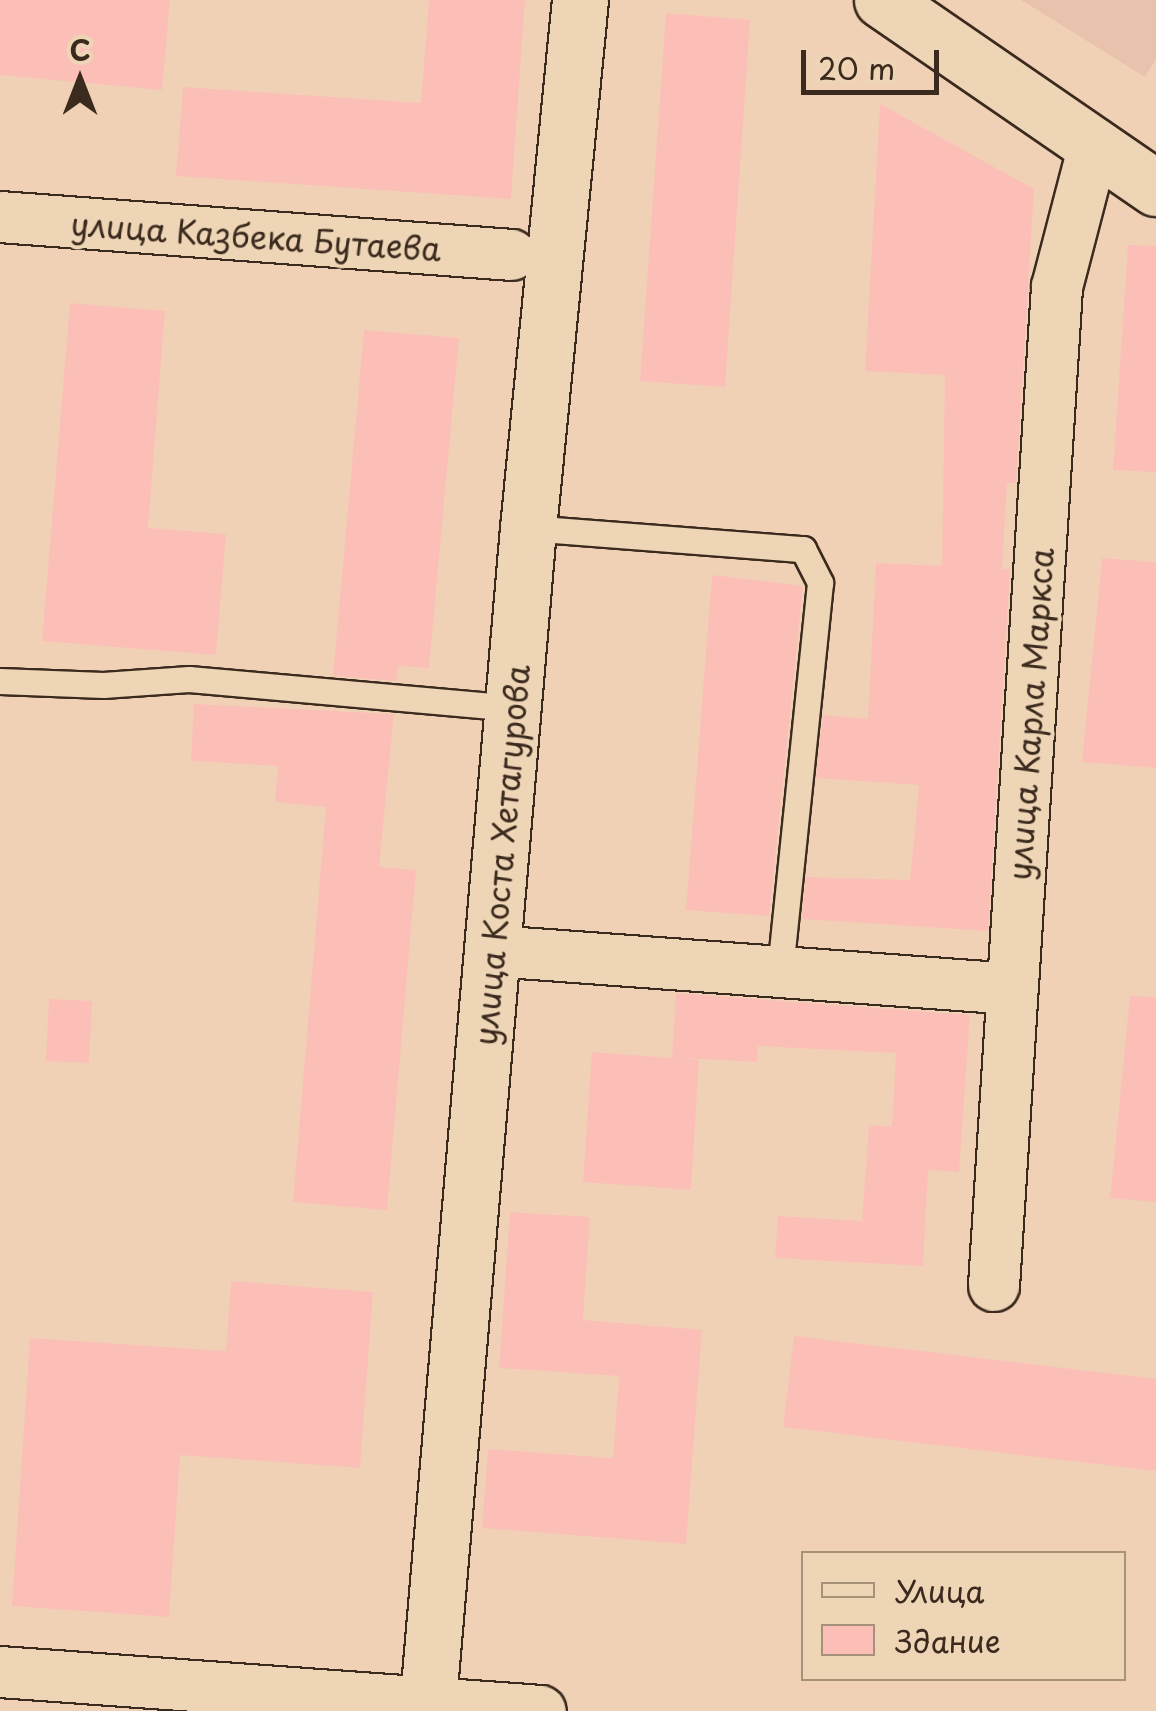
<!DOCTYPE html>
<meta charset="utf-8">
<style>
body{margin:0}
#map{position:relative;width:1156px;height:1711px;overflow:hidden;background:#f1d1b6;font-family:"Playpen Sans",sans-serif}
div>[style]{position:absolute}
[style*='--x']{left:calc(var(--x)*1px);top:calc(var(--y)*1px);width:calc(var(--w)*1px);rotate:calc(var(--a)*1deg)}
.built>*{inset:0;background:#e9c2ad}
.building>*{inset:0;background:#fbbfb7}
.roads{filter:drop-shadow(2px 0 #3b2a1e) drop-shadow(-2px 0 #3b2a1e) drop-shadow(0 2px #3b2a1e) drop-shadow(0 -2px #3b2a1e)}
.lane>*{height:25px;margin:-12.5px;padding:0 12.5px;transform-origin:12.5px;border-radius:12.5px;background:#eed5b6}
.street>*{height:50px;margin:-25px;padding:0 25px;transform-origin:25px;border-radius:25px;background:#eed5b6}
.secondary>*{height:55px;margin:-27.5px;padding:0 27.5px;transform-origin:27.5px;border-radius:27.5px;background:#eed5b6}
span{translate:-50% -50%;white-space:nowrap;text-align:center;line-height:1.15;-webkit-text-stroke:8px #eed5b6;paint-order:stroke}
.street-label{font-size:32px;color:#3b2a1e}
.legend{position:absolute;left:801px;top:1551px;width:325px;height:130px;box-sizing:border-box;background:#eed5b6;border:2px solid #a69179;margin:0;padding:12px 18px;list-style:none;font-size:30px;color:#3b2a1e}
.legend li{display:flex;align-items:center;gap:20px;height:50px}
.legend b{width:50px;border:2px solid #a69179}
.north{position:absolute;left:30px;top:30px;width:100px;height:100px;-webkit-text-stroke:8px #eed5b6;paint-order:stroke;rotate:0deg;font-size:28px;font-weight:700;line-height:40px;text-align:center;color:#3b2a1e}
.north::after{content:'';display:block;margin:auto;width:35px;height:45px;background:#3b2a1e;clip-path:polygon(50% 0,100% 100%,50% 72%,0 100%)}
.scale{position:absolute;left:801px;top:50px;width:138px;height:45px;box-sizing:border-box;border:5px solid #3b2a1e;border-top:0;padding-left:12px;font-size:30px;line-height:35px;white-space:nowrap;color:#3b2a1e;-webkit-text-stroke:8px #eed5b6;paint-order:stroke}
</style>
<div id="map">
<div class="built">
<div style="clip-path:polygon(1021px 0,1156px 0,1156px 59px,1145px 77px)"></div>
</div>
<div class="building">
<div style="clip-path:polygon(0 0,170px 0,162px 90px,0 75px)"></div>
<div style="clip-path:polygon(429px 0,525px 0,511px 199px,176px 176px,183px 87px,421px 103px)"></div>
<div style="clip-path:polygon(666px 13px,750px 20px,725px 387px,640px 381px)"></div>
<div style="clip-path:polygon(880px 104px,1034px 189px,1016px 483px,1007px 483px,1002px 569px,1010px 569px,988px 931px,802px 919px,806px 877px,910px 880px,919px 785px,816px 778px,823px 715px,868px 719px,876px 563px,942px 566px,945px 375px,865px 371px)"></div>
<div style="clip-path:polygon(1128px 245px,1156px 246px,1156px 472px,1113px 470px)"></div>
<div style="clip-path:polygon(70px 303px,165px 311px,148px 528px,226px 534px,216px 655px,42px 641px)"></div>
<div style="clip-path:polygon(364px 330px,459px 338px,429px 668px,398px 666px,396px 681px,333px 676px)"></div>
<div style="clip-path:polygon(1102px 558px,1156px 562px,1156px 768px,1082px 762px)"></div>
<div style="clip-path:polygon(712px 575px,803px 586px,769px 916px,686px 910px)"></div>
<div style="clip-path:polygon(194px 704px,394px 714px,379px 867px,416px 870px,387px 1210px,293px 1202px,326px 807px,275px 802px,278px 766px,191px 761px)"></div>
<div style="clip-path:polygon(676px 993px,970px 1015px,959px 1172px,928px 1170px,923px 1266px,775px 1258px,778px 1216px,862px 1221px,869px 1125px,892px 1127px,896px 1053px,758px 1046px,757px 1062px,681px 1058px,699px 1060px,691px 1190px,583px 1182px,592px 1052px,672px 1058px)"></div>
<div style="clip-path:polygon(1130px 996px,1156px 997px,1156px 1202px,1110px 1198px)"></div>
<div style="clip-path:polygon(49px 999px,92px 1001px,89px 1063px,46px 1061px)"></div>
<div style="clip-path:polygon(510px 1212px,590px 1217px,583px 1320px,702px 1330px,686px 1544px,482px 1528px,488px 1449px,613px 1458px,619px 1376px,499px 1368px)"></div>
<div style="clip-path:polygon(231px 1281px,373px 1292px,360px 1468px,180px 1455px,169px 1617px,12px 1606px,30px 1338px,226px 1351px)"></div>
<div style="clip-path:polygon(794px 1336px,1156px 1379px,1156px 1471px,783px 1427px)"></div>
</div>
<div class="roads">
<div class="lane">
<div style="--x:528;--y:528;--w:276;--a:4.4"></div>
<div style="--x:803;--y:549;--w:38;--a:63"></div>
<div style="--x:820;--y:583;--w:391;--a:95.9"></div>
<div style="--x:0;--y:681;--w:103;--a:2.2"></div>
<div style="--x:103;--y:685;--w:86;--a:-4"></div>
<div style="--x:189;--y:679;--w:326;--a:5.1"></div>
</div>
<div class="street">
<div style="--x:0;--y:217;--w:513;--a:4.24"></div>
<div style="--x:493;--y:951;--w:521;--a:4.18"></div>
<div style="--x:994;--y:1286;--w:1001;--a:-86.39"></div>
<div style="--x:1057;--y:287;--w:147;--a:-75.4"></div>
<div style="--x:0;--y:1672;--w:542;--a:4.12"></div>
</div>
<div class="secondary">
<div style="--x:882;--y:0;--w:332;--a:34.5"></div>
<div style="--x:427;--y:1711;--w:1187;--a:-85.12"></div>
<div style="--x:528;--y:528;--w:531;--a:-84.38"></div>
</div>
</div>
<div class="street-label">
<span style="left:256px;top:236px;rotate:4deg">улица Казбека Бутаева</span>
<span style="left:1030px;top:714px;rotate:-86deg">улица Карла Маркса</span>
<span style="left:501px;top:855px;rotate:-85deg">улица Коста Хетагурова</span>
</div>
<ul class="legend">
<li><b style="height:12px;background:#eed5b6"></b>Улица</li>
<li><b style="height:28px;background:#fbbfb7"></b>Здание</li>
</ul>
<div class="north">С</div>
<div class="scale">20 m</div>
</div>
